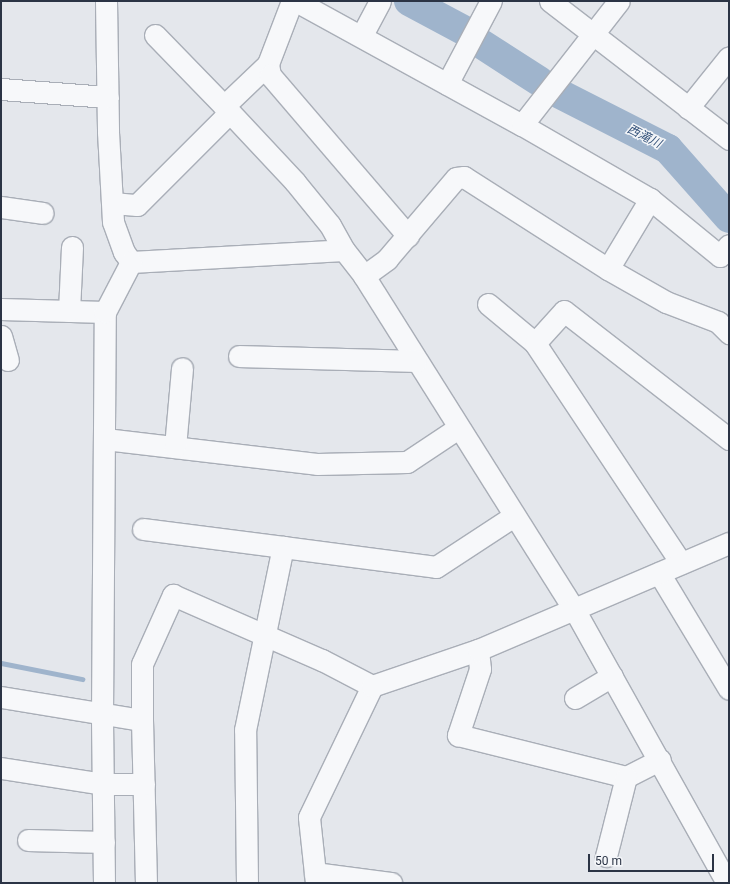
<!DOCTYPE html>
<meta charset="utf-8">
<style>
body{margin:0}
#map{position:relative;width:730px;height:884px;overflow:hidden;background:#e4e7ec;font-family:Roboto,"Noto Sans JP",sans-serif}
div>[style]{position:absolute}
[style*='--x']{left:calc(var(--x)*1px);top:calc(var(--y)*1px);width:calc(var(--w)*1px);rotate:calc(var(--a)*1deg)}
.stream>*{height:5px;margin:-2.5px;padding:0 2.5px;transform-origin:2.5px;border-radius:2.5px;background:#9fb4cc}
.river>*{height:30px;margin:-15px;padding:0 15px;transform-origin:15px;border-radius:15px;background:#9fb4cc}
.roads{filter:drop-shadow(1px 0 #a9aeb7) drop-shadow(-1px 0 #a9aeb7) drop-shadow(0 1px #a9aeb7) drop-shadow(0 -1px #a9aeb7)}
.minor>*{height:21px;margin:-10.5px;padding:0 10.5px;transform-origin:10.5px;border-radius:10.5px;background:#f7f8fa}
span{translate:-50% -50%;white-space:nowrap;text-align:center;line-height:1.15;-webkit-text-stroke:3px #f4f6f9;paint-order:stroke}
.water-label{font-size:12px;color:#34527a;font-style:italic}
.frame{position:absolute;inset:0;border:2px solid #2b3445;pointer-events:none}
.scale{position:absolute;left:588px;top:854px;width:126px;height:18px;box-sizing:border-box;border:2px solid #2b3445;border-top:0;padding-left:5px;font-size:12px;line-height:14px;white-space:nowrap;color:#2b3445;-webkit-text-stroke:3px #f4f6f9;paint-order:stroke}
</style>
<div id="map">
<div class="stream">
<div style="--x:1;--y:663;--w:83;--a:11.2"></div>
</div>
<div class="river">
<div style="--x:409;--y:1;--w:61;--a:28.2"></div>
<div style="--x:480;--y:43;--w:70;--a:32.8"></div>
<div style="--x:560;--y:94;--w:121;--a:27"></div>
<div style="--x:668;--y:149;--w:92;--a:48.5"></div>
</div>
<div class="roads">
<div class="minor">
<div style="--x:106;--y:1;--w:131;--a:89.1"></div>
<div style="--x:108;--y:132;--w:90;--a:86.8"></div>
<div style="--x:113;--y:222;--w:32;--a:70"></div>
<div style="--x:124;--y:252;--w:12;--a:55"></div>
<div style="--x:292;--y:1;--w:67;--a:110.9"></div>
<div style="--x:268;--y:64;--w:61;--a:136.3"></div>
<div style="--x:224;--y:106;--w:104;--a:46.9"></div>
<div style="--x:295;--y:182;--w:55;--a:50.9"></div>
<div style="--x:330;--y:225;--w:29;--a:61"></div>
<div style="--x:344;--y:250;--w:33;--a:52"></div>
<div style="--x:364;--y:276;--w:394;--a:57.8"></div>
<div style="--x:574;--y:609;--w:314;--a:60.8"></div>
<div style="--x:296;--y:1;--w:258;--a:28.8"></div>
<div style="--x:522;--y:125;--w:148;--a:30"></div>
<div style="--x:650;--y:199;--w:90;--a:39.2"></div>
<div style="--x:720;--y:256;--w:14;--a:-51"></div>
<div style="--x:550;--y:1;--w:226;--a:37.6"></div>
<div style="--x:155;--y:35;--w:99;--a:45.8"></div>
<div style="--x:362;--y:35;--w:38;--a:-62"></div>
<div style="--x:268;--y:64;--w:11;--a:80"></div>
<div style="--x:270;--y:75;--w:212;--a:49.4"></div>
<div style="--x:447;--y:84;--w:94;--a:-62.1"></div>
<div style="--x:1;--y:89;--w:107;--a:4.3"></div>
<div style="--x:688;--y:108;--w:65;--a:-51.2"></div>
<div style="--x:522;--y:125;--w:157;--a:-52"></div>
<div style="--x:113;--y:203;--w:24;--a:5"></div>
<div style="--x:137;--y:205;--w:130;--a:-45"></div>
<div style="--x:1;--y:207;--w:42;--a:8.1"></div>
<div style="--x:131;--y:262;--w:213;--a:-3.2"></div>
<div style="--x:608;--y:269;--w:82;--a:-59"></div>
<div style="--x:364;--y:276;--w:29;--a:-36"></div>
<div style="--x:387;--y:259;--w:106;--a:-49.6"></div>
<div style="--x:456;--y:178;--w:8;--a:-7"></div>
<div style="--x:464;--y:177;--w:171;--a:32.6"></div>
<div style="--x:608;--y:269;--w:67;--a:29.6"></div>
<div style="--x:666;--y:302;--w:56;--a:21"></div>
<div style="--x:718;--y:322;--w:16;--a:45"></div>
<div style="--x:488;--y:304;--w:61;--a:39.7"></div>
<div style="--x:1;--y:309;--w:104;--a:1.7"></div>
<div style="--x:69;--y:311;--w:64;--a:-87.3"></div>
<div style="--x:1;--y:336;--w:25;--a:74"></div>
<div style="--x:239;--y:356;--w:177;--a:1.6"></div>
<div style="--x:105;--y:439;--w:213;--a:6.7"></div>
<div style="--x:317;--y:464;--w:90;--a:-1.3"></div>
<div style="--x:407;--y:462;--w:61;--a:-33.7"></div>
<div style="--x:175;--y:447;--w:79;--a:-84.9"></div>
<div style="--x:143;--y:529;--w:141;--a:7.3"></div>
<div style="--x:681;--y:563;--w:264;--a:-123.6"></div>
<div style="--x:535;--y:343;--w:43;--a:-47.8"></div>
<div style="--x:564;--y:311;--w:209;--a:37.8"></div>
<div style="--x:659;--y:573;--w:135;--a:58.9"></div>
<div style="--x:478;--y:650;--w:19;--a:84"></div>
<div style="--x:480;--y:669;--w:70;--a:108.4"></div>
<div style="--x:458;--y:735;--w:173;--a:14"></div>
<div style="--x:626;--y:777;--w:38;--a:-27"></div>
<div style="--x:1;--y:697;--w:143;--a:9.3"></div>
<div style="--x:142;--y:720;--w:56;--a:-90"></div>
<div style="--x:142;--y:664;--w:76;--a:-65.8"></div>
<div style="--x:173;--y:595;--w:163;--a:23.6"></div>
<div style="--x:322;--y:660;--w:56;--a:27.5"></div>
<div style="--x:575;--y:698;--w:43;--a:-30.7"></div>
<div style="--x:142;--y:720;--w:163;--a:88.6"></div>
<div style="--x:1;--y:768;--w:103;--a:8.9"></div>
<div style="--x:103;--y:784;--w:41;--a:0"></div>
<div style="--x:28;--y:840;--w:76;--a:1.5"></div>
<div style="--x:606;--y:856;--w:81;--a:-75.8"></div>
<div style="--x:315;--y:873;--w:77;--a:7.5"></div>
<div style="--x:104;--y:883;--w:168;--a:-90.7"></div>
<div style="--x:102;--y:715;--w:403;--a:-89.6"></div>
<div style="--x:105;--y:312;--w:56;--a:-62.5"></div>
<div style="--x:247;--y:883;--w:153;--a:-90.7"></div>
<div style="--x:245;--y:730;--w:187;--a:-78.3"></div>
<div style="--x:283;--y:547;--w:154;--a:7.4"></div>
<div style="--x:436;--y:567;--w:93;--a:-33.2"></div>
<div style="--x:316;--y:883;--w:66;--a:-96.1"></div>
<div style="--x:309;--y:817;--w:145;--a:-64.3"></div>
<div style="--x:372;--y:686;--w:112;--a:-18.8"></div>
<div style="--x:478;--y:650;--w:273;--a:-23.1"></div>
</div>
</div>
<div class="water-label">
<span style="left:644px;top:137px;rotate:27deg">西滝川</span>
</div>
<div class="frame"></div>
<div class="scale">50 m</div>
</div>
